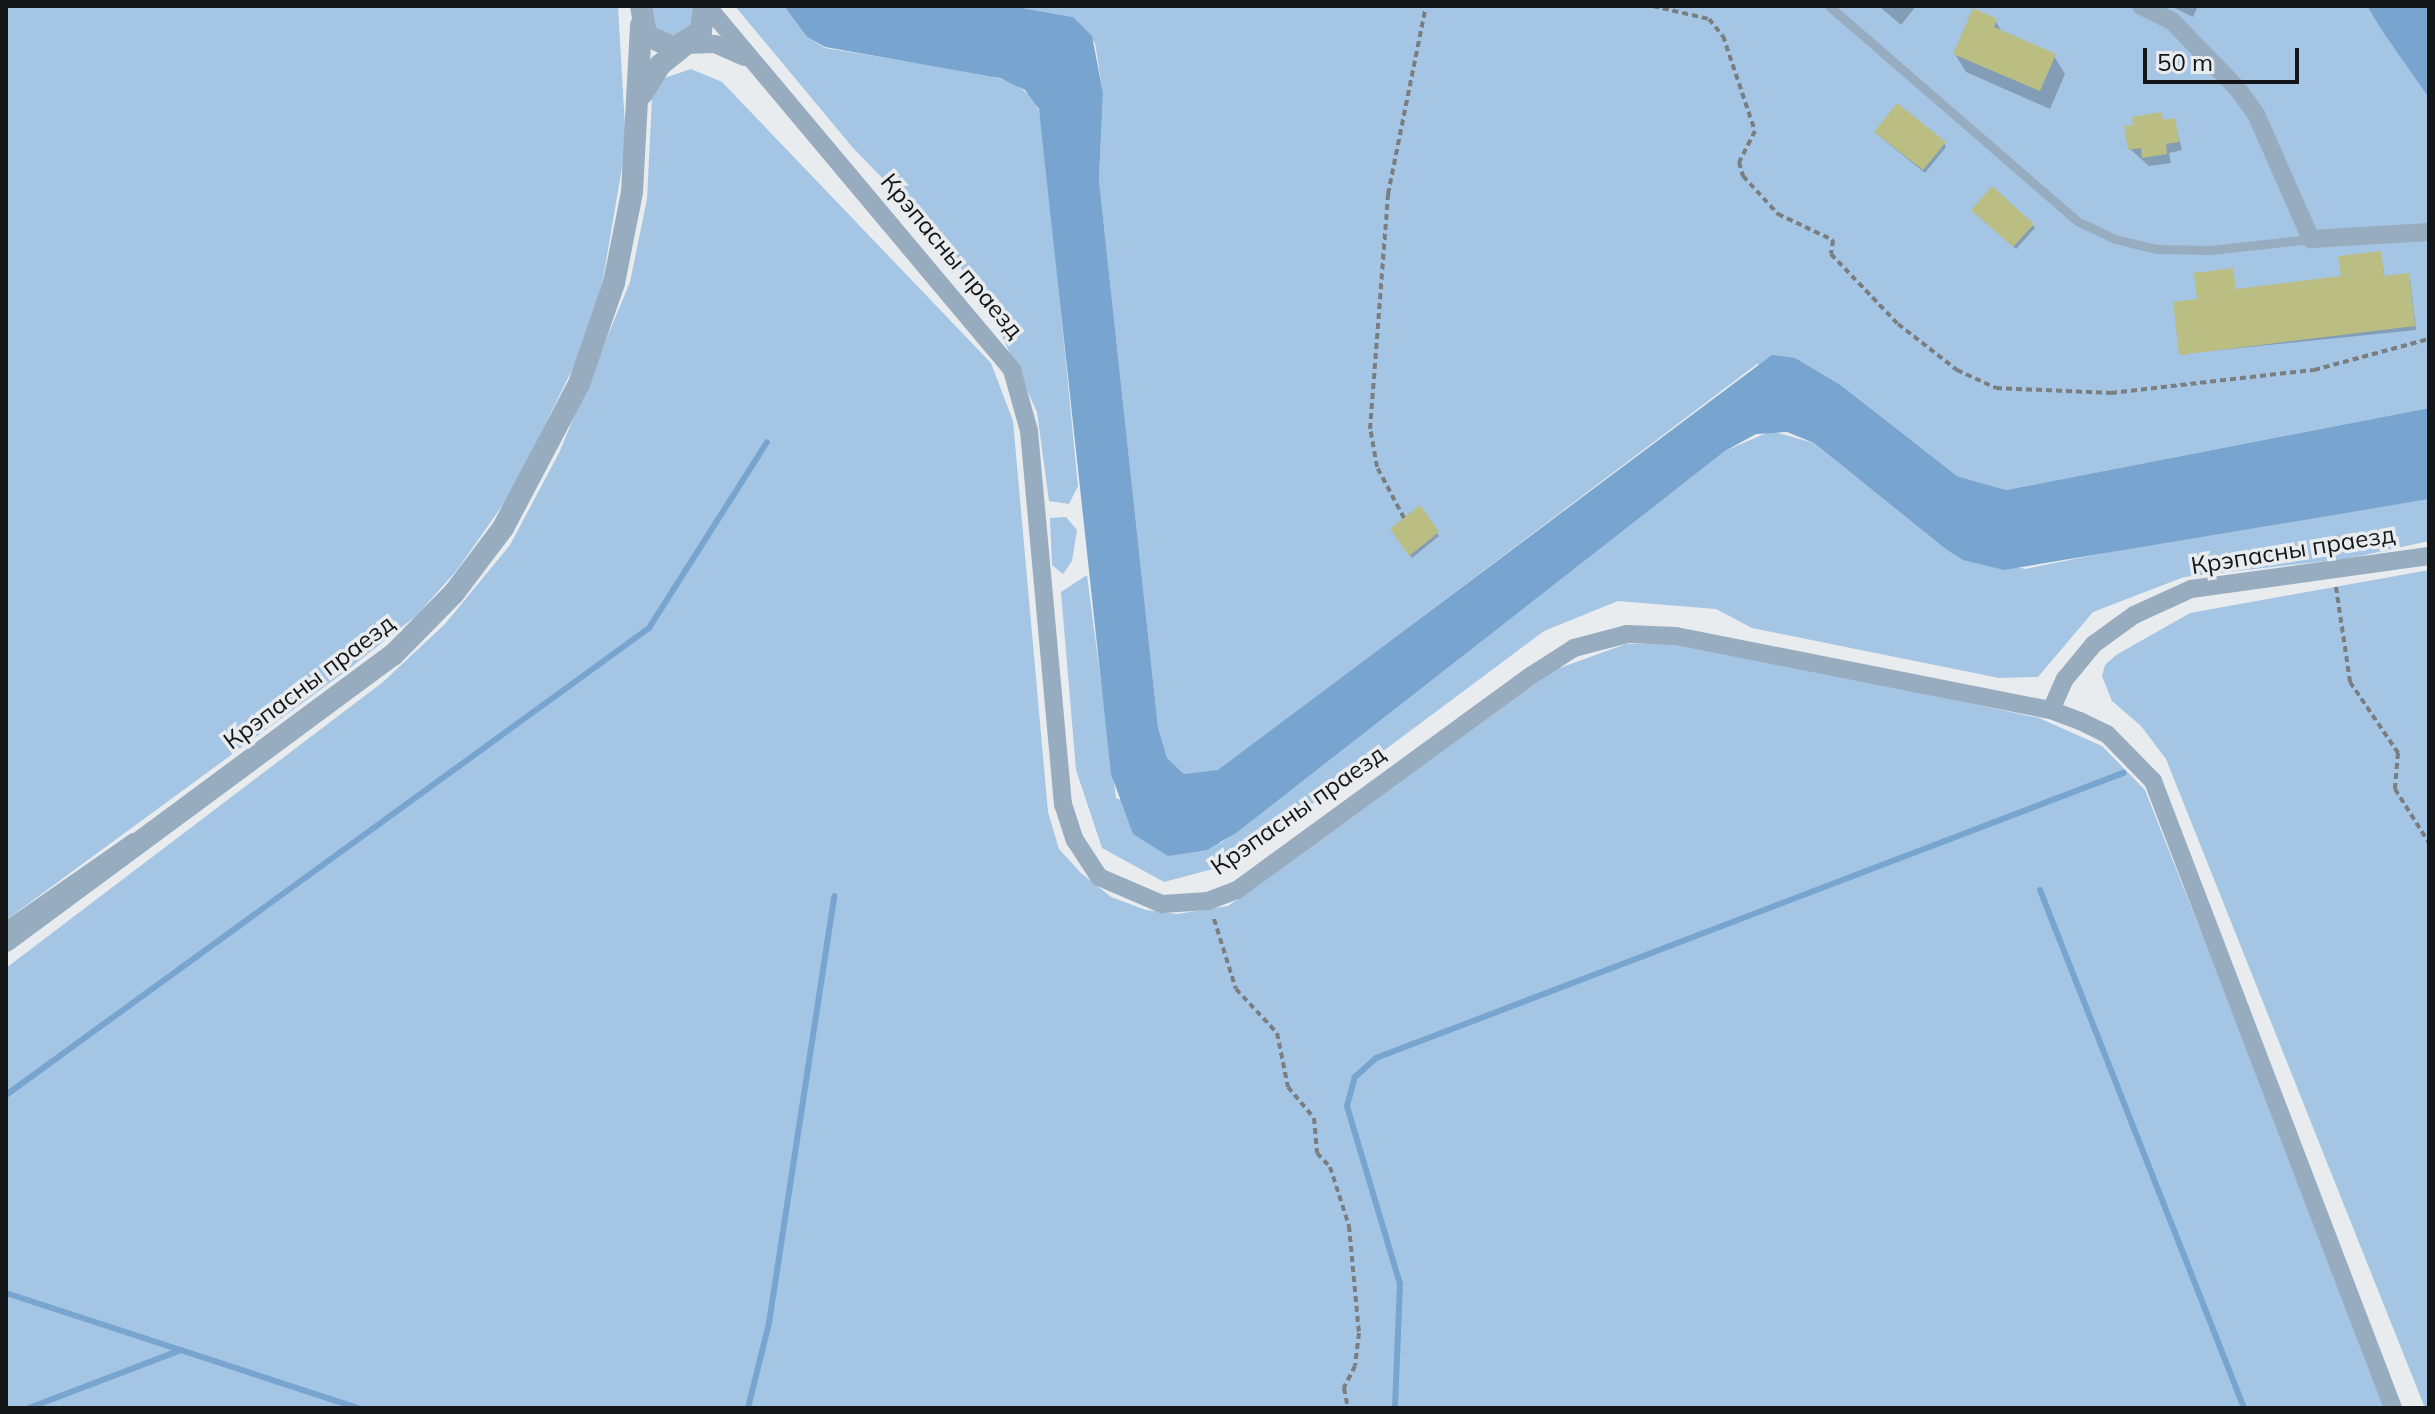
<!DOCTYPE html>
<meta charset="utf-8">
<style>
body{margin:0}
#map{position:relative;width:2435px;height:1414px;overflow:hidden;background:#e9ecef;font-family:Mulish,sans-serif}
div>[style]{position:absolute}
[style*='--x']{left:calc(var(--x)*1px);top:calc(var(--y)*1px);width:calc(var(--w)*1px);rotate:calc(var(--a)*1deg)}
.green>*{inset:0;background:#a5c5e4}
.water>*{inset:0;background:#78a5cf}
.shadow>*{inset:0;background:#0003}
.stream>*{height:6px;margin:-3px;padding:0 3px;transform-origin:3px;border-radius:3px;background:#78a5cf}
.building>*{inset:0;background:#babe83}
.path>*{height:4px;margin-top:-2px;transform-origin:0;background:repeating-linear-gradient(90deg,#7b7e80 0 6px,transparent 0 10px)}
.service>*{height:9px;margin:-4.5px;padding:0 4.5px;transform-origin:4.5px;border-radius:4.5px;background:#98acbf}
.minor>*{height:18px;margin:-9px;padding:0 9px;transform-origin:9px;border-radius:9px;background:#98acbf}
.tertiary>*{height:22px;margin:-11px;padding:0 11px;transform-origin:11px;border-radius:11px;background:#98acbf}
span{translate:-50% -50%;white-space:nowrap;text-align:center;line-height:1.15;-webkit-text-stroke:7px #e9ecef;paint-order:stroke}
.street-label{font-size:24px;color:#131516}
.frame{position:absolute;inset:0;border:8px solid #131516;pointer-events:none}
.scale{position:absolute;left:2143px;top:48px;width:156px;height:36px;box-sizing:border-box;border:4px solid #131516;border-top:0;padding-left:10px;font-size:24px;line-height:28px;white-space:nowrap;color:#131516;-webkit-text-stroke:6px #e9ecef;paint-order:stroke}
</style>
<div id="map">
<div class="green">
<div style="clip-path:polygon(6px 6px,618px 6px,626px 144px,601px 291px,575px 364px,511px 493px,457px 570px,417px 615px,350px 668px,6px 920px)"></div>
<div style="clip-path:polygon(646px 6px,699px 6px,690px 37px,657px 38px)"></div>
<div style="clip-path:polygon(735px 6px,784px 6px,807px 37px,825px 48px,985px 74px,1014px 83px,1034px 99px,1042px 119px,1078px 486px,1069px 504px,1049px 501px,1037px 412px,988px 306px,934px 231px,853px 148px)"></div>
<div style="clip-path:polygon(1010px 6px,2367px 6px,2429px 98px,2429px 408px,2006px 490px,1957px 476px,1842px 386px,1757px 364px,1218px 771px,1184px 774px,1167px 758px,1158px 727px,1099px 180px,1103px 94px,1095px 43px,1073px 17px)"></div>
<div style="clip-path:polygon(691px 69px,722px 82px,991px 363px,1013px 421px,1048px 812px,1059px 849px,1081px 873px,1111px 897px,1146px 910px,1177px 914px,1228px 906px,1554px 670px,1626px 644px,1692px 644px,2039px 718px,2102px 746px,2145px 790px,2389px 1408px,6px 1408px,6px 968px,383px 682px,445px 624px,510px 545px,559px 453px,630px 282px,647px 199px,652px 98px,661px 79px)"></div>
<div style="clip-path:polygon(1771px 431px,1814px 443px,1943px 547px,2025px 569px,2179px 538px,2429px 499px,2429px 541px,2351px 558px,2184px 577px,2093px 612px,2038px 677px,1999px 678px,1752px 628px,1716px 609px,1618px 601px,1544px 631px,1232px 864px,1164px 882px,1102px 848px,1076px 770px,1061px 592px,1087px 575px,1116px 798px,1221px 843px,1725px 451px)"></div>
<div style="clip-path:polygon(1066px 517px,1077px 530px,1072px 561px,1063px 574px,1052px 565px,1050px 518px)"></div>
<div style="clip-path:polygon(2429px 570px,2429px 1408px,2425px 1408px,2166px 759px,2141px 726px,2112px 701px,2102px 676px,2105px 665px,2116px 655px,2190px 613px)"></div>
</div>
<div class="water">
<div style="clip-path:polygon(784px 6px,1010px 6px,1073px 17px,1092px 36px,1103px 93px,1099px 180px,1158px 727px,1167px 758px,1184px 774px,1218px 770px,1772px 355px,1795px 358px,1842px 386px,1957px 476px,2006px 490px,2429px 408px,2429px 499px,2004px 570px,1963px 560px,1943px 547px,1814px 443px,1787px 432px,1756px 434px,1725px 451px,1236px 833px,1207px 850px,1168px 856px,1133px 834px,1111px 774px,1039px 109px,1025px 90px,1000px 78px,825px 47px,807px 37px)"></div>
<div style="clip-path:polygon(2367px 6px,2429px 6px,2429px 98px,2383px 32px)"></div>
</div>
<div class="shadow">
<div style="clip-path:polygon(1879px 6px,1916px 6px,1901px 25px)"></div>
<div style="clip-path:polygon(2171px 6px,2198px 6px,2193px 17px)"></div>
<div style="clip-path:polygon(1995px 20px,2003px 34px,2054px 56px,2065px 74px,2050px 109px,1966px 72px,1955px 54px)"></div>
<div style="clip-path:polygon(2160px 114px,2164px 121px,2174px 120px,2182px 150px,2169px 153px,2171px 163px,2149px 166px,2130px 149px)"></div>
<div style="clip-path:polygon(1879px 136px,1944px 143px,1946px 147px,1925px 173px)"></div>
<div style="clip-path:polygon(1976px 214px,2033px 225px,2035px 228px,2016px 249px)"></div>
<div style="clip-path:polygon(2380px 253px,2385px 278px,2410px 279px,2416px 330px,2181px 354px,2199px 301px,2232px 270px,2236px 291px,2343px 278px)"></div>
<div style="clip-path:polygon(1419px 508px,1439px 536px,1412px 558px,1393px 530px)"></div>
</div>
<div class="stream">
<div style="--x:2040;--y:890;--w:557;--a:68.5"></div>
<div style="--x:6;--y:1095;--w:795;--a:-35.99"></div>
<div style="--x:649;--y:628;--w:220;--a:-57.6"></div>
<div style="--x:6;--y:1293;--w:369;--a:18.1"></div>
<div style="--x:29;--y:1408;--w:163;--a:-20.9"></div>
<div style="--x:748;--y:1408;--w:88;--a:-76.1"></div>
<div style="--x:769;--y:1323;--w:432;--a:-81.3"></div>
<div style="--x:1395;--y:1408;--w:124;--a:-87.7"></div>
<div style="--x:1400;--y:1284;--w:186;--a:-106.6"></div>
<div style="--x:1347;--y:1106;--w:30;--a:-75"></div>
<div style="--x:1355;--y:1077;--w:28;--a:-42"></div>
<div style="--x:1376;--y:1058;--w:800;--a:-20.88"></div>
</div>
<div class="building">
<div style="clip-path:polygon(1973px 8px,1997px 19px,1994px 27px,2056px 54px,2040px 91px,1953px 54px)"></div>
<div style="clip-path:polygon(1897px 103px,1946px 142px,1923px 170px,1874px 132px)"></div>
<div style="clip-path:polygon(2161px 112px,2163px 120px,2175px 118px,2179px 142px,2166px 144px,2167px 154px,2142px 158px,2141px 148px,2128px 150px,2124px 126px,2133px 125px,2132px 117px)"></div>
<div style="clip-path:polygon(1992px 186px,2034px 224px,2013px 247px,1971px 210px)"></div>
<div style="clip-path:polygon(2381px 251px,2384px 276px,2409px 273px,2415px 326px,2179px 355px,2173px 302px,2197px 299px,2194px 273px,2233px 268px,2236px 289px,2341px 276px,2338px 256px)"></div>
<div style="clip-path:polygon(1420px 505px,1439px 532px,1409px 556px,1390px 529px)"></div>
</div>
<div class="path">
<div style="--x:1653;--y:6;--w:57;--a:13.1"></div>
<div style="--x:1709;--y:19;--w:22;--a:51"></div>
<div style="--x:1723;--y:36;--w:100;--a:71.4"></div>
<div style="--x:1755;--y:131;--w:35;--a:117"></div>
<div style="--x:1739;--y:162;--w:15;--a:74"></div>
<div style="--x:1743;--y:176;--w:52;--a:47.4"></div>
<div style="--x:1778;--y:214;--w:61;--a:25.3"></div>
<div style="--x:1833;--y:240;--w:14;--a:98"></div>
<div style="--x:1831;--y:254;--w:97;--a:46.3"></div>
<div style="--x:1898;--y:324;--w:75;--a:37.9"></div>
<div style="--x:1957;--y:370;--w:43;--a:24.8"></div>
<div style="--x:1996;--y:388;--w:115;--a:2.5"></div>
<div style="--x:2111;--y:393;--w:204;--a:-6.5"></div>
<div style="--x:2314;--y:370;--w:119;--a:-15.1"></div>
<div style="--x:1404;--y:518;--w:58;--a:-117.9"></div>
<div style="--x:1377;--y:467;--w:39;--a:-100"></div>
<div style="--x:1370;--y:429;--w:236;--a:-85.6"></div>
<div style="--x:1388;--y:194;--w:192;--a:-78.6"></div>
<div style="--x:2336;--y:587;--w:96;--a:81.6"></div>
<div style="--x:2350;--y:682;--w:86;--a:55.9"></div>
<div style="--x:2398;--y:753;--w:36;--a:95"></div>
<div style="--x:2395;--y:789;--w:64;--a:57.8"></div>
<div style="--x:1214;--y:919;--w:73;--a:72.6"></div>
<div style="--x:1236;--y:989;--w:60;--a:47"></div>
<div style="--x:1277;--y:1033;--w:55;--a:78.5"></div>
<div style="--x:1288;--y:1087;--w:40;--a:50"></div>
<div style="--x:1314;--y:1118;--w:35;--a:85"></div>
<div style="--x:1317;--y:1153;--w:19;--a:47"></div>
<div style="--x:1330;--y:1167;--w:62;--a:72.1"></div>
<div style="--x:1349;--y:1226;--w:107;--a:84.7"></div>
<div style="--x:1359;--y:1333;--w:33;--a:97"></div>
<div style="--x:1355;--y:1366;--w:25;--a:117"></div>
<div style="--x:1344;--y:1388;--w:20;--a:79"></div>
</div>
<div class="service">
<div style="--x:1829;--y:6;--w:328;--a:40.9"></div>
<div style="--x:2077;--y:221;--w:42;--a:25.3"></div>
<div style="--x:2115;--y:239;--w:42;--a:13.7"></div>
<div style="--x:2156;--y:249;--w:54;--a:1.1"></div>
<div style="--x:2210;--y:250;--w:102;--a:-6.2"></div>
<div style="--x:6;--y:925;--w:154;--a:-34.9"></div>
</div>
<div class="minor">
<div style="--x:707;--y:6;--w:475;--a:50"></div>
<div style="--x:1012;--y:370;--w:63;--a:74.4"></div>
<div style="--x:1029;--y:431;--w:375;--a:84.8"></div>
<div style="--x:1063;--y:804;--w:38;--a:72"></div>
<div style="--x:1075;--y:840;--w:44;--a:57"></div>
<div style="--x:1099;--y:877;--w:69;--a:23.2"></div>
<div style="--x:1162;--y:904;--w:46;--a:-3.7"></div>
<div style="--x:1208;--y:901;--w:31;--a:-21"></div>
<div style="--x:1237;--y:890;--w:365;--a:-36.1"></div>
<div style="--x:1532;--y:675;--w:50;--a:-32.7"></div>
<div style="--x:1574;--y:648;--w:55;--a:-14.8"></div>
<div style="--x:1627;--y:634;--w:49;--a:2.3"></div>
<div style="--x:1676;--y:636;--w:382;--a:11.2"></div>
<div style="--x:2051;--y:710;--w:31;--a:21"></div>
<div style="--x:2080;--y:721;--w:30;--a:26"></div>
<div style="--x:2107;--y:734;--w:66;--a:45.6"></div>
<div style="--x:2153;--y:781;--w:671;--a:69.05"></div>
<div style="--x:2141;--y:6;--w:34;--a:26"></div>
<div style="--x:2172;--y:21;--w:93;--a:45.9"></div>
<div style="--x:2237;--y:88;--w:32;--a:54"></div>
<div style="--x:2256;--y:114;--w:137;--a:66.3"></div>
<div style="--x:2311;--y:239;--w:118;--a:-3.4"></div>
<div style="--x:685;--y:45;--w:30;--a:-2"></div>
<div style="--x:715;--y:44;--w:32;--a:24"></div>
<div style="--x:2051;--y:710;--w:34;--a:-66"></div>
<div style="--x:2065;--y:679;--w:45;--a:-50.4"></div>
<div style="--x:2094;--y:644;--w:49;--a:-35.9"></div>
<div style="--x:2134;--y:615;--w:63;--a:-24.5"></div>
<div style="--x:2191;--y:589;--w:240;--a:-7.9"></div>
</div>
<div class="tertiary">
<div style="--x:641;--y:6;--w:29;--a:80"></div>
<div style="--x:646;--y:35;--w:31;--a:25"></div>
<div style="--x:674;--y:48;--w:32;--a:-32"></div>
<div style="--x:701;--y:31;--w:25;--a:-83"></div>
<div style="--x:642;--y:94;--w:34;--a:-58"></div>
<div style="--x:660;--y:65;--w:32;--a:-39"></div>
<div style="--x:6;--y:941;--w:481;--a:-36.5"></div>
<div style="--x:393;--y:655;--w:87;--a:-45.5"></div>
<div style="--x:454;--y:593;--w:81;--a:-53"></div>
<div style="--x:503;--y:528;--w:163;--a:-62.2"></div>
<div style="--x:579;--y:384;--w:107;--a:-70.9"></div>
<div style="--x:614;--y:283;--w:93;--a:-78.8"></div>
<div style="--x:632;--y:192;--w:167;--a:-86.9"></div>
</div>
<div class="street-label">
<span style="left:952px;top:256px;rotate:50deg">Крэпасны праезд</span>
<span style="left:2293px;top:550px;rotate:-9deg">Крэпасны праезд</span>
<span style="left:309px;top:682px;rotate:-37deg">Крэпасны праезд</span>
<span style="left:1298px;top:810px;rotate:-35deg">Крэпасны праезд</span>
</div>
<div class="frame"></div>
<div class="scale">50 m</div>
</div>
